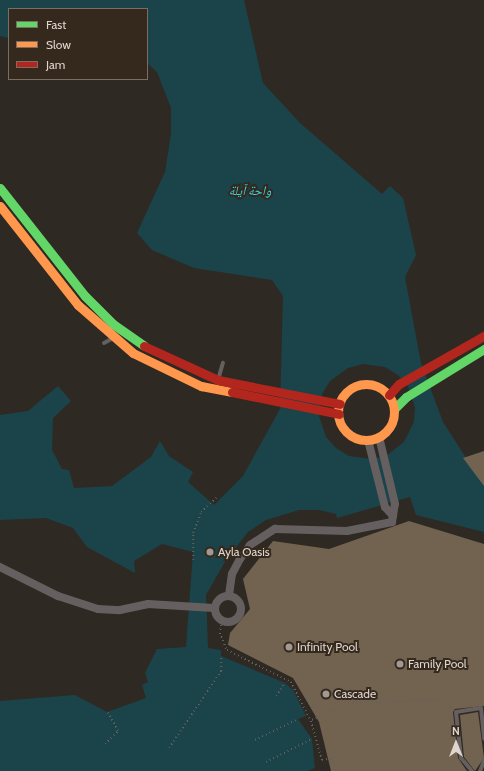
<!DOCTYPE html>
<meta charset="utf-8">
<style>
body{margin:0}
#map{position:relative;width:484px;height:771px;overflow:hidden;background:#2f2923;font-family:Cabin,"Noto Naskh Arabic",sans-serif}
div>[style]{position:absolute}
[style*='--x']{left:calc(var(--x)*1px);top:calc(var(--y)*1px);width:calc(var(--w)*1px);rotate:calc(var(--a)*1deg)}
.water>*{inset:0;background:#1a444a}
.building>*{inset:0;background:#726250}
.path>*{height:1.5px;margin-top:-0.75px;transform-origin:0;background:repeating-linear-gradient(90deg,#65605e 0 1px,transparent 0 4px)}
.lane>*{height:4px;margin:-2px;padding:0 2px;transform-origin:2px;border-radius:2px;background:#65605f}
.street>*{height:8px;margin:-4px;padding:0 4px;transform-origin:4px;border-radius:4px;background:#65605f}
.street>.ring{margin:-4px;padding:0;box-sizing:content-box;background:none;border:8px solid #65605f;border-radius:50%}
.fast>*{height:9px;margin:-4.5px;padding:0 4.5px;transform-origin:4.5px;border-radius:4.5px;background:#63d668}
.slow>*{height:9px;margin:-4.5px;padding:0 4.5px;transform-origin:4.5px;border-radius:4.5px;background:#ff974d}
.slow>.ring{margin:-4.5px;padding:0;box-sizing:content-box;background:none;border:9px solid #ff974d;border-radius:50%}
.jam>*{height:9px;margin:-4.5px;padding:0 4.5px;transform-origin:4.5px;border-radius:4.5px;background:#b3261e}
.dots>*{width:11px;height:11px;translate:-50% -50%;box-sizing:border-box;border:2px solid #35291d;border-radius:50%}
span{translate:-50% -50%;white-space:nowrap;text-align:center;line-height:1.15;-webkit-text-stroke:4px #35291d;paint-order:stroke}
.poi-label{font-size:12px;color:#ded6ce}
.left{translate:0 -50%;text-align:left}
.water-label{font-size:13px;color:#38d6eb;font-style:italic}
.legend{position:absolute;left:8px;top:8px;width:140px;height:72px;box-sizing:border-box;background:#35291d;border:1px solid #796e64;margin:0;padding:5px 7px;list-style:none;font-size:12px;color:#ded6ce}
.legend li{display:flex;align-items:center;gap:8px;height:20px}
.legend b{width:20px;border:1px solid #796e64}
.north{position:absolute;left:436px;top:723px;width:40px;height:40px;-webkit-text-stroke:3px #35291d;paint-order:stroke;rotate:0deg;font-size:11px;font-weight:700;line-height:16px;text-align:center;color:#ded6ce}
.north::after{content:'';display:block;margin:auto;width:14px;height:18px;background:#ded6ce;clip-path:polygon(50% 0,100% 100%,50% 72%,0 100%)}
</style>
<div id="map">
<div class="water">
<div style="clip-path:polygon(evenodd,0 0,244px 0,263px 83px,300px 123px,382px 194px,390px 186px,403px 198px,416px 255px,405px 277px,421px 363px,443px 422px,484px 486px,484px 532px,416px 515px,410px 497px,337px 518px,336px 514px,319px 510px,299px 510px,266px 520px,248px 532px,226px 560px,206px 595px,208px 648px,221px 650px,221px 656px,285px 683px,293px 690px,306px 716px,298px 719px,312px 739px,315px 768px,307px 771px,0 771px,0 701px,75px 695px,107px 712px,146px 698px,142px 685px,148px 682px,145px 673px,157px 649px,186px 647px,193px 552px,162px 544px,134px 561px,135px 573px,87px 547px,73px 528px,46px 518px,0 520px,0 415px,28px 411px,58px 386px,71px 401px,53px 418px,52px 450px,62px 469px,69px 470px,74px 488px,112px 486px,151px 457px,160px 441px,169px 456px,193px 472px,188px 482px,214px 505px,243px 476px,280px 409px,283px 296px,272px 280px,194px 268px,152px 250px,137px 233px,165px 172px,171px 134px,171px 108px,157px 72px,147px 63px,147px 9px,9px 9px,9px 38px,0 36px,0 0,363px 364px,385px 367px,398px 375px,408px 386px,415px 407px,414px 422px,404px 442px,386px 456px,371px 459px,349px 456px,336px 448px,326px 437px,319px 416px,322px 394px,330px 381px,348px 368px,363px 364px)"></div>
</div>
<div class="building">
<div style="clip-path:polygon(484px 451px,484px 486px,463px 458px)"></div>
<div style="clip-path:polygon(409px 521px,484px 544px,484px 706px,455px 709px,453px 712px,458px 758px,467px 771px,331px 771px,319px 722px,293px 678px,228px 645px,230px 633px,250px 609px,243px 579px,273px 541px,329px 549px)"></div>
<div style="clip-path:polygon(478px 712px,484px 758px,475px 771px,464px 757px,460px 715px)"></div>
</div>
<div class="path">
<div style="--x:193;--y:560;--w:27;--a:-90"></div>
<div style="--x:193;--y:533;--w:22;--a:-69"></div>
<div style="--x:201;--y:512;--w:22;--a:-43"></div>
<div style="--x:222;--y:621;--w:12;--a:99"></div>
<div style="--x:220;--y:633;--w:18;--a:68"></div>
<div style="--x:227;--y:650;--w:72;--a:26.6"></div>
<div style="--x:291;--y:682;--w:44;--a:62.9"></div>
<div style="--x:311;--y:721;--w:41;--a:74.2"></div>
<div style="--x:322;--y:760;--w:11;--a:-10"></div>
<div style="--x:333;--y:758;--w:13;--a:77"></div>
<div style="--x:276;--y:696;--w:16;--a:-55"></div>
<div style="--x:312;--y:720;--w:40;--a:-25"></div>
<div style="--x:348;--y:703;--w:82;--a:-2.1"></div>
<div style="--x:430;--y:700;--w:11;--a:0"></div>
<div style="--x:441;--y:700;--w:13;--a:39"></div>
<div style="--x:255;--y:740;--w:48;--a:-26"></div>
<div style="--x:105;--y:744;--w:18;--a:-45"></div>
<div style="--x:118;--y:731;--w:22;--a:-120"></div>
<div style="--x:169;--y:748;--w:93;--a:-56"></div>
<div style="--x:221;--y:671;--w:15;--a:-90"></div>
<div style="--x:266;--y:762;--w:51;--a:-26.6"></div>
</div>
<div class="lane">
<div style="--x:104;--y:343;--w:10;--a:-29"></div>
<div style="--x:218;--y:380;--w:18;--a:-74"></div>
<div style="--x:472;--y:771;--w:17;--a:-130"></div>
<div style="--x:461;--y:758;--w:46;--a:-96.2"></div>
<div style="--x:456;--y:712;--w:25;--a:-9"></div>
<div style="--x:481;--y:708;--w:31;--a:84"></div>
<div style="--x:480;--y:771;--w:11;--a:-68"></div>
</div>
<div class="street">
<div style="--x:368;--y:440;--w:69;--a:75.8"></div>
<div style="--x:385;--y:507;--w:12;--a:48"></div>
<div style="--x:0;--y:567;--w:65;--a:26.6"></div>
<div style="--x:58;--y:596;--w:42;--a:18"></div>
<div style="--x:98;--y:609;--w:22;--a:3"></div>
<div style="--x:120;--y:610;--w:29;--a:-12"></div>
<div style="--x:148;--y:604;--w:66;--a:3.5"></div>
<div style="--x:229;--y:595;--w:21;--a:-82"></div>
<div style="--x:232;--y:574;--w:17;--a:-62"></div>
<div style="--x:240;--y:559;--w:17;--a:-54"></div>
<div style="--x:250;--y:545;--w:30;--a:-33"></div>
<div style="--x:275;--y:529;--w:72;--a:1.6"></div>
<div style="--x:347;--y:531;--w:46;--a:-11.3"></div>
<div style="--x:392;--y:522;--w:18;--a:-81"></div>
<div style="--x:395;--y:504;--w:69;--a:-103.4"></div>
<div class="ring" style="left:215px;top:596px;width:18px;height:18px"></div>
</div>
<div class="fast">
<div style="--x:0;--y:188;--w:137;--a:51.8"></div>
<div style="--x:85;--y:296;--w:40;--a:45"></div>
<div style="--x:113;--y:324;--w:38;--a:35"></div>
<div style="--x:394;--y:409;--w:17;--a:-45"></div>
<div style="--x:406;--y:397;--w:92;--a:-31.6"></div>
</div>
<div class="slow">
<div style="--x:0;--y:206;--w:126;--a:51.8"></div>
<div style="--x:78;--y:305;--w:73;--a:41.1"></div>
<div style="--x:133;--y:353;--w:76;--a:25.9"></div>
<div style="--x:201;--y:386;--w:32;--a:11"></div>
<div class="ring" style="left:338px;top:384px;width:47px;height:47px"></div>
</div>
<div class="jam">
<div style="--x:144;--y:346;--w:81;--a:24.7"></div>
<div style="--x:218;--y:380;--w:124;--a:11.1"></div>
<div style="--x:232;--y:392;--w:109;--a:11.6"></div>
<div style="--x:389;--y:395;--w:15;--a:-48"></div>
<div style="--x:399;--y:384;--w:98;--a:-29.5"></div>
</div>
<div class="dots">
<div style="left:210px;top:552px;background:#a19992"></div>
<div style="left:289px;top:647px;background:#a19992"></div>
<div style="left:400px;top:664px;background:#a19992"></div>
<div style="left:326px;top:694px;background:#a19992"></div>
</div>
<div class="poi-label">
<span class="left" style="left:218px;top:552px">Ayla Oasis</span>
<span class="left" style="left:297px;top:647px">Infinity Pool</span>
<span class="left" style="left:408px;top:664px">Family Pool</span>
<span class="left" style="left:334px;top:694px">Cascade</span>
</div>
<div class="water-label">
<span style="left:250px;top:190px">واحة آيلة</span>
</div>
<ul class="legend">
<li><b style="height:5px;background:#63d668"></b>Fast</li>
<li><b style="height:5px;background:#ff974d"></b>Slow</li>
<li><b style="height:5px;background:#b3261e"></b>Jam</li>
</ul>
<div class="north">N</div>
</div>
